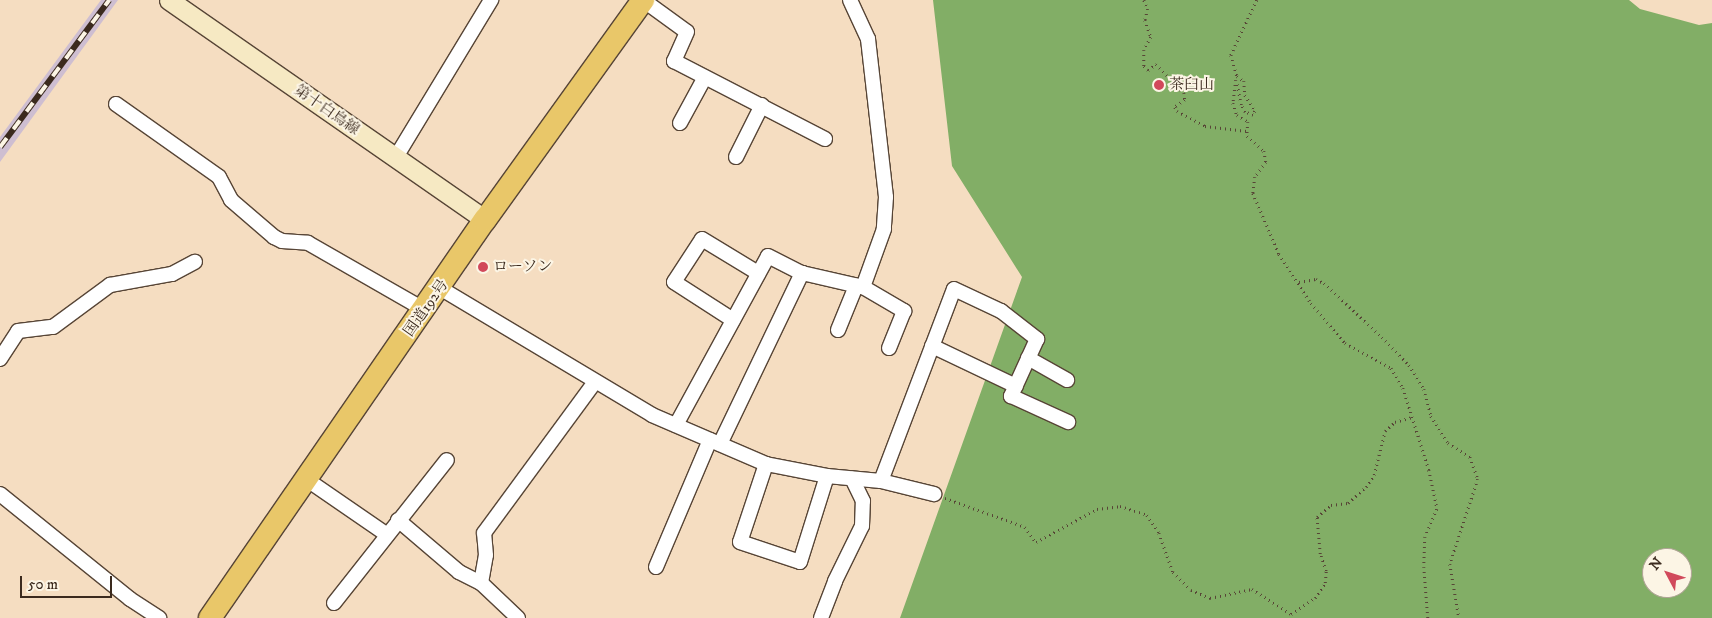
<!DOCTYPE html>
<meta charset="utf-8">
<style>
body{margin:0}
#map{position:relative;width:1712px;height:618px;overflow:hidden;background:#f5ddc1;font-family:"IM FELL DW Pica","Noto Serif JP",serif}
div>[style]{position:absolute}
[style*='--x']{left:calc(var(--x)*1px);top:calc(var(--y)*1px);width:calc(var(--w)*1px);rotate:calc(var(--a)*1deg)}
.industrial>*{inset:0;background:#cebed1}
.forest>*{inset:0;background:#82ae66}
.path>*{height:2.5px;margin-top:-1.25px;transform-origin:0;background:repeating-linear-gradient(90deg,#574536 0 1px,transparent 0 5px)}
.roads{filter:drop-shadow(1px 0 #574536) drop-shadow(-1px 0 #574536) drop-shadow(0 1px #574536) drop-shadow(0 -1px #574536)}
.minor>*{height:14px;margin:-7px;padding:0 7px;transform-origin:7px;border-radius:7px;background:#fff}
.secondary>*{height:19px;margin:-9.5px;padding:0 9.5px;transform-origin:9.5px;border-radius:9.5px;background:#f6e9c3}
.trunk>*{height:22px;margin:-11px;padding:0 11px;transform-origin:11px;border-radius:11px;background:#e9c769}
.rail>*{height:5.5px;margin-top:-2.75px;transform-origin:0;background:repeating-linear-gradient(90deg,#fcf5e5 0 11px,#3b2a1e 0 22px);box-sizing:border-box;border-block:1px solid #3b2a1e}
.dots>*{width:14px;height:14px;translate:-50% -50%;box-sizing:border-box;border:2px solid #fcf5e5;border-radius:50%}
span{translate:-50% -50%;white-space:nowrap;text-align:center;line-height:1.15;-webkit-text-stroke:4px #fcf5e5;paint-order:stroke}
.poi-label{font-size:15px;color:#3b2a1e}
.left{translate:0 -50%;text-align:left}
.street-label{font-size:15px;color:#3b2a1e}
.north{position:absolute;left:1642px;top:548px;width:50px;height:50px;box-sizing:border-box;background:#fcf5e5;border:1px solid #afa495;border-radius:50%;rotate:310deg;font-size:14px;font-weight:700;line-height:20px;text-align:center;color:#3b2a1e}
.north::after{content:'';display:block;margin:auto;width:18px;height:22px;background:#d1495b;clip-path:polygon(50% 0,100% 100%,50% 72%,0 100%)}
.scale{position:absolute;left:20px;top:576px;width:92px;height:22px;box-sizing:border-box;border:2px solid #3b2a1e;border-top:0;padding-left:6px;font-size:15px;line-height:18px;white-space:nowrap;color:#3b2a1e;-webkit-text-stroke:4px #fcf5e5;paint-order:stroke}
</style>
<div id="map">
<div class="industrial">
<div style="clip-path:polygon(101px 0,118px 0,0 162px,0 137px)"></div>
</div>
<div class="forest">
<div style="clip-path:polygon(evenodd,933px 0,1629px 0,1640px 9px,1699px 25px,1712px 23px,1712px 618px,900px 618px,1022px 277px,952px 166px,933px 0,1652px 558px,1682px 558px,1682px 588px,1652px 588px,1652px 558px)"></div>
</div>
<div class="path">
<div style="--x:1144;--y:0;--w:10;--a:66"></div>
<div style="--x:1148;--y:9;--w:11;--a:105"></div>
<div style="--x:1145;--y:20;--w:18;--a:71"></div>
<div style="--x:1151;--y:37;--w:15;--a:118"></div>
<div style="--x:1144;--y:50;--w:16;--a:90"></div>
<div style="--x:1144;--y:66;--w:6;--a:45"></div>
<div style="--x:1148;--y:70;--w:10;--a:-37"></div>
<div style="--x:1156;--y:64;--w:40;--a:46"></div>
<div style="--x:1184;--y:93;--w:7;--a:82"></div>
<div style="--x:1185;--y:100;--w:12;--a:145"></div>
<div style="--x:1175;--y:107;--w:4;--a:63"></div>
<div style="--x:1177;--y:111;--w:32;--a:28"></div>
<div style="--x:1205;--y:126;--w:42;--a:6.8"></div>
<div style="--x:1257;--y:0;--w:61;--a:115.3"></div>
<div style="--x:1231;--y:55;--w:22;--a:74"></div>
<div style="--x:1237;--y:76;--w:9;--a:36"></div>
<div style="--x:1244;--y:81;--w:14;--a:86"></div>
<div style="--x:1245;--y:95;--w:19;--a:58"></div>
<div style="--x:1255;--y:111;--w:4;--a:117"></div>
<div style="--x:1253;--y:115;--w:9;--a:-159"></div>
<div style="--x:1245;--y:112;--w:8;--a:-120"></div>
<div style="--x:1241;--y:105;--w:25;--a:-101"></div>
<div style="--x:1236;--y:80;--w:23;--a:97"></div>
<div style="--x:1233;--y:103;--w:13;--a:72"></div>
<div style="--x:1237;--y:115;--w:13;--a:32"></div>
<div style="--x:1248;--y:122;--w:14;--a:94"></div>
<div style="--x:1247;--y:136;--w:23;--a:41"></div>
<div style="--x:1264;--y:151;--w:11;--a:80"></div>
<div style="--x:1266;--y:162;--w:19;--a:126"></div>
<div style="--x:1255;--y:177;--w:16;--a:97"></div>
<div style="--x:1253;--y:193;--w:66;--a:66.9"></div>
<div style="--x:1279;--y:254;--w:59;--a:56.9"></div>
<div style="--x:1311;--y:303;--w:52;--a:49.6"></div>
<div style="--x:1345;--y:343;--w:52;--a:28.5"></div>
<div style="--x:1391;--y:368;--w:23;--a:59"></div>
<div style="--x:1403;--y:388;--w:86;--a:72.4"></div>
<div style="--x:1429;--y:470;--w:40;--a:78"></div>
<div style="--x:1437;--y:509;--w:30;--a:113"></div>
<div style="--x:1425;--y:537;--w:30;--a:92"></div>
<div style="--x:1424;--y:567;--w:51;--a:85.5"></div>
<div style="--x:1299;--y:282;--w:17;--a:-10"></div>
<div style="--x:1316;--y:279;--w:9;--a:27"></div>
<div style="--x:1324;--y:283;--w:79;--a:43"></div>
<div style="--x:1382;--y:337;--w:39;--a:46"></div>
<div style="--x:1409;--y:365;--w:28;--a:58"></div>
<div style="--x:1424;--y:389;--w:28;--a:75"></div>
<div style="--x:1431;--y:416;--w:32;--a:58"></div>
<div style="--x:1448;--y:443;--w:26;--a:32"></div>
<div style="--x:1470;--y:457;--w:23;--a:70"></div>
<div style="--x:1478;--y:479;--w:89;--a:108.2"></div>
<div style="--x:1450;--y:564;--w:55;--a:80.5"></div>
<div style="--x:945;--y:498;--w:85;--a:19.9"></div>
<div style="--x:1025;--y:527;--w:19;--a:54"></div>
<div style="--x:1036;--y:542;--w:69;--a:-28.4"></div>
<div style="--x:1097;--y:509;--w:23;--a:-7"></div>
<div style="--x:1120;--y:506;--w:28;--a:18"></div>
<div style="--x:1147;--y:515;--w:22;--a:56"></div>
<div style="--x:1159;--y:533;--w:41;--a:70.3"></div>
<div style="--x:1173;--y:572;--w:25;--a:45"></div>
<div style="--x:1191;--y:590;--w:21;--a:23"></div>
<div style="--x:1210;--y:598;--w:43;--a:-12.1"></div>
<div style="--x:1252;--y:589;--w:46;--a:32.7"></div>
<div style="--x:1291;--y:614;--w:29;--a:-34"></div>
<div style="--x:1315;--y:598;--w:18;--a:-56"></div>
<div style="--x:1325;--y:583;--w:12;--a:-85"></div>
<div style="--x:1326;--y:571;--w:18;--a:-109"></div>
<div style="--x:1320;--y:554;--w:37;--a:-95"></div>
<div style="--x:1317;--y:517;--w:18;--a:-41"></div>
<div style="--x:1331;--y:505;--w:17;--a:-7"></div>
<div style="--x:1348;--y:503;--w:24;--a:-42"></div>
<div style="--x:1366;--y:487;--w:14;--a:-56"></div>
<div style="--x:1374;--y:475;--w:45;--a:-76"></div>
<div style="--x:1385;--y:431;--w:13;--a:-42"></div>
<div style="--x:1395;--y:422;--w:18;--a:-16"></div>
</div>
<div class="roads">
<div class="minor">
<div style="--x:643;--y:0;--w:54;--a:36"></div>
<div style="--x:687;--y:32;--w:32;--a:114"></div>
<div style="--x:674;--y:61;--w:170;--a:27.3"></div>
<div style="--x:850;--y:0;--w:43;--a:65.2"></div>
<div style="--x:868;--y:39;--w:159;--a:83.5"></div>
<div style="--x:886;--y:197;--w:32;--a:94"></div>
<div style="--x:884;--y:229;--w:62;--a:109.9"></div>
<div style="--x:116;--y:104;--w:126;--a:35.3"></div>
<div style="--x:219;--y:177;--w:26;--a:62"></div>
<div style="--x:231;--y:200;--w:57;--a:40.7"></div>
<div style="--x:274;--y:237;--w:9;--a:27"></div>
<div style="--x:282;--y:241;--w:26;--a:4"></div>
<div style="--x:308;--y:243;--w:135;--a:29.8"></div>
<div style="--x:680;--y:123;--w:52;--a:-61.5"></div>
<div style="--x:396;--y:157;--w:184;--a:-58.8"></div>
<div style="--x:736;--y:157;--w:58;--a:-63.4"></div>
<div style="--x:440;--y:288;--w:247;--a:30.9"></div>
<div style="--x:652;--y:415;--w:124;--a:23.3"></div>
<div style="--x:766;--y:464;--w:62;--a:11.1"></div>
<div style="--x:827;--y:476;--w:54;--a:5.3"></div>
<div style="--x:881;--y:481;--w:55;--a:13.8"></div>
<div style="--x:733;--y:320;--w:70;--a:-147.2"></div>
<div style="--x:674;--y:282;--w:51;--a:-56.9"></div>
<div style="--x:702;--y:239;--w:66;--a:31.3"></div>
<div style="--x:838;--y:330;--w:48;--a:-67.8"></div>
<div style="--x:932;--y:346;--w:93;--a:25.5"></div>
<div style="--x:1028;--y:358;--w:45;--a:29.4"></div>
<div style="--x:0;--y:359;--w:33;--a:-57"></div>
<div style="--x:18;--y:331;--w:35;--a:-7"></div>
<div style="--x:53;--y:327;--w:71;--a:-36.4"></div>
<div style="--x:110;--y:285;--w:63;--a:-10.1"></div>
<div style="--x:172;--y:274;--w:26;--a:-28"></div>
<div style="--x:676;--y:425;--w:192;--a:-61.4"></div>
<div style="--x:768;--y:256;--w:38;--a:27"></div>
<div style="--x:802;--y:273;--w:63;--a:12.9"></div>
<div style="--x:863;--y:287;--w:48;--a:30.3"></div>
<div style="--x:904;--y:311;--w:40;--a:112"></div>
<div style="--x:720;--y:444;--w:190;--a:-64.4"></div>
<div style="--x:766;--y:464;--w:82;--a:108.4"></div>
<div style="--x:740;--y:542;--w:63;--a:18.4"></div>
<div style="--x:800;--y:562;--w:90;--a:-72.6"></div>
<div style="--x:306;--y:479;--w:97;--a:34.5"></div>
<div style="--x:881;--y:481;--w:205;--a:-69.2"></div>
<div style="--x:954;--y:289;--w:52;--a:25.1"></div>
<div style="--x:1001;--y:311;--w:46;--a:37.9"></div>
<div style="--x:1037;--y:339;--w:63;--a:114.5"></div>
<div style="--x:1011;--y:396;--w:63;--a:24.5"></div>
<div style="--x:0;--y:494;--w:167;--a:38.9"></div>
<div style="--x:130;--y:599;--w:35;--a:33"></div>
<div style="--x:398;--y:520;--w:80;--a:40.4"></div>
<div style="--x:459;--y:572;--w:25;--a:27"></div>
<div style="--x:656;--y:567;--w:138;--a:-67"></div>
<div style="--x:334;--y:603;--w:182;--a:-51.7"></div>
<div style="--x:518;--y:618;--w:51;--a:-136.6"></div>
<div style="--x:481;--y:583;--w:28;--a:-80"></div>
<div style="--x:486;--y:555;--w:22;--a:-95"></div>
<div style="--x:484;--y:533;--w:187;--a:-53.7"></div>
<div style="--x:821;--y:618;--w:40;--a:-69"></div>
<div style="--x:835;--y:581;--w:61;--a:-63.9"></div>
<div style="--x:862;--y:526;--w:25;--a:-88"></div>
<div style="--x:863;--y:501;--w:25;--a:-116"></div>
</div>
<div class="secondary">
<div style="--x:169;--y:0;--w:385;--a:34.8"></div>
</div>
<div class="trunk">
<div style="--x:210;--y:618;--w:484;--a:-55.4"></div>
<div style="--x:485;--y:220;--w:271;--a:-54.3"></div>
</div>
</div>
<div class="rail">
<div style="--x:0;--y:147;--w:183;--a:-53.4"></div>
</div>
<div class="dots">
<div style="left:1159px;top:85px;background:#d1495b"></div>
<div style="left:483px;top:267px;background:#d1495b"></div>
</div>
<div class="poi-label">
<span class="left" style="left:1169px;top:85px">茶臼山</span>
<span class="left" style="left:493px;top:267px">ローソン</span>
</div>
<div class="street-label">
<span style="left:327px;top:110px;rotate:35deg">第十白鳥線</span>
<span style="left:426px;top:308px;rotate:-55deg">国道192号</span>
</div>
<div class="north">N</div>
<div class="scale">50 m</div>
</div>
